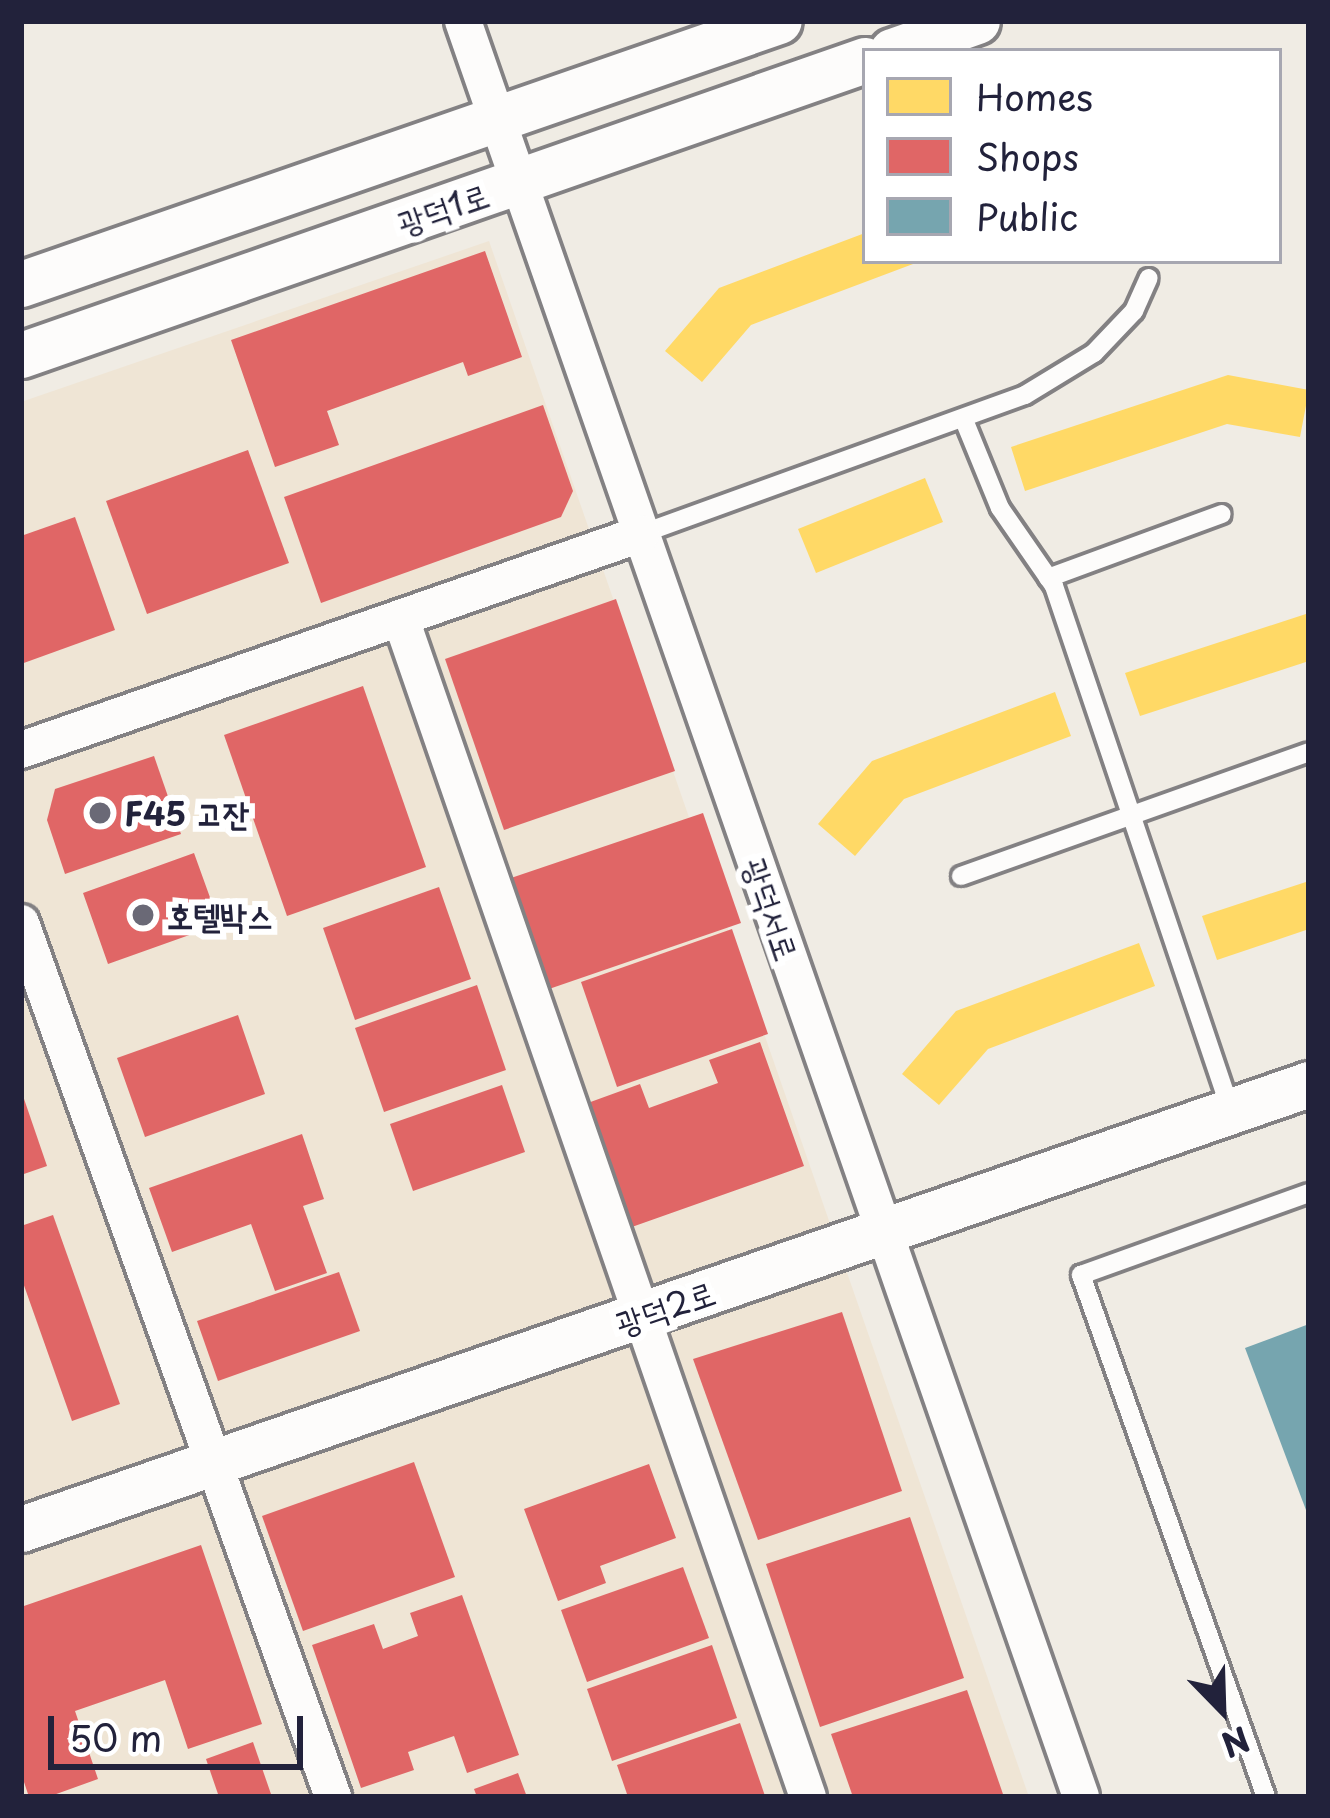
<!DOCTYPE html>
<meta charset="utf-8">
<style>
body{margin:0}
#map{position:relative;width:1330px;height:1818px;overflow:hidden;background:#f0ece4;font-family:"Playpen Sans","Poor Story",sans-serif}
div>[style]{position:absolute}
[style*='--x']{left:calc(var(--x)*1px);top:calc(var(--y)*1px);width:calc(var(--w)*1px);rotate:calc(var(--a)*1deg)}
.built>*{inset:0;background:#efe5d5}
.homes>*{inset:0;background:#ffd966}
.shops>*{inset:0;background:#e06666}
.public>*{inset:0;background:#76a5af}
.roads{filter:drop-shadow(3px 0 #838183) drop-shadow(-3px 0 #838183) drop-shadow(0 3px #838183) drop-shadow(0 -3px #838183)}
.service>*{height:18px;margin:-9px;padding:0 9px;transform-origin:9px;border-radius:9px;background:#fdfcfb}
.minor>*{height:36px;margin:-18px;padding:0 18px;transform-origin:18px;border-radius:18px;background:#fdfcfb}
.tertiary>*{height:45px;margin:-22.5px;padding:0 22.5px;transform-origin:22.5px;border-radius:22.5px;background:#fdfcfb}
.dots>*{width:33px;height:33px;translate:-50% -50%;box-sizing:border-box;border:6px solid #fff;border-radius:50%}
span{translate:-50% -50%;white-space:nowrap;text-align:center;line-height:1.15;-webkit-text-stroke:12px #fff;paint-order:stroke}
.street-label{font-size:33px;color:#22223b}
.poi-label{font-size:33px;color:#22223b;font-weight:700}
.left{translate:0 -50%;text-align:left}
.frame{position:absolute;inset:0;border:24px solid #22223b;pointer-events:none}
.legend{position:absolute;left:862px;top:48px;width:420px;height:216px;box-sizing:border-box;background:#fff;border:3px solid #a7a7b1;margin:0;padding:15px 21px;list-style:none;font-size:36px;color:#22223b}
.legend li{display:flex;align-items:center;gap:24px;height:60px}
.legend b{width:60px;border:3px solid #a7a7b1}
.north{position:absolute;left:1162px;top:1650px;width:120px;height:120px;-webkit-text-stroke:9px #fff;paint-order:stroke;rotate:157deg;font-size:33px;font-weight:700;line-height:48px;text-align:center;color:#22223b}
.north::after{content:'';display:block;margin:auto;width:42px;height:54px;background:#22223b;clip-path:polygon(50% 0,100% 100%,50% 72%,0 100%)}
.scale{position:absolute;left:48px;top:1716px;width:255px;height:54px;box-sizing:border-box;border:6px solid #22223b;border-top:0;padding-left:15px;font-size:36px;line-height:42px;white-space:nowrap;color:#22223b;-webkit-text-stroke:9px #fff;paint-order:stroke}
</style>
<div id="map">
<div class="built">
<div style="clip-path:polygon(489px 241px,1029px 1797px,21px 1797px,21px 402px)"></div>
</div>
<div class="homes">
<div style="clip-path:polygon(865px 233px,865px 261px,921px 261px,751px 325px,702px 382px,665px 351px,719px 288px)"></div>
<div style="clip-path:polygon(1228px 375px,1309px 390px,1300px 437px,1227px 424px,1025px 491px,1011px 447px)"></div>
<div style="clip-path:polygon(925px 478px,943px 522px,816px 573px,798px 529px)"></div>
<div style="clip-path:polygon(1309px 613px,1309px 661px,1140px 716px,1125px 673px)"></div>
<div style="clip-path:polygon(1055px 692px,1071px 736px,904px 799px,855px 856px,818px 824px,872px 761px)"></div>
<div style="clip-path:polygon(1309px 881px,1309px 929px,1217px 960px,1202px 916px)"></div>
<div style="clip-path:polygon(1139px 943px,1155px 986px,988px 1049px,939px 1105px,902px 1074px,956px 1011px)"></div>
</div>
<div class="shops">
<div style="clip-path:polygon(485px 251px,522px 357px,468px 376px,463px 362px,327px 411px,339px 445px,275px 467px,231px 340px)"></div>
<div style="clip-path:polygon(543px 405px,573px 491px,561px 517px,321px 603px,284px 497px)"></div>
<div style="clip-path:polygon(248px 450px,289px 563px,147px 614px,106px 501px)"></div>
<div style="clip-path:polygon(75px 517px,115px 630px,21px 664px,21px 536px)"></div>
<div style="clip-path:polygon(616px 599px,675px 771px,504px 830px,445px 659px)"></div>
<div style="clip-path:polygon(363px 686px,426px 867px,287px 916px,224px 735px)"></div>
<div style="clip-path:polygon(154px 756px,181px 834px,65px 874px,47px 820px,55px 789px)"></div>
<div style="clip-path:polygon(703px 813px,741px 923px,549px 989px,511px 878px)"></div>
<div style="clip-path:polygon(194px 853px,212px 903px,188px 911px,195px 933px,108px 964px,83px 893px)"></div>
<div style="clip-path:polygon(439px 887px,471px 979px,355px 1020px,323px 928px)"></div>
<div style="clip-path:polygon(732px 929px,768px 1034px,617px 1087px,581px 982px)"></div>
<div style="clip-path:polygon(477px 985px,506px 1070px,384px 1112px,355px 1028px)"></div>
<div style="clip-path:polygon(238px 1015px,265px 1094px,145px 1137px,117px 1058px)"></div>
<div style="clip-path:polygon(760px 1042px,804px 1166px,629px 1228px,585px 1104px,640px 1084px,649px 1108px,718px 1083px,709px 1060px)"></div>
<div style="clip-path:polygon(502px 1085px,525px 1152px,413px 1191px,390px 1124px)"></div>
<div style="clip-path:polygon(22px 1093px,47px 1166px,21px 1175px,21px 1094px)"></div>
<div style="clip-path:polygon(302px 1134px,324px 1199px,303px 1206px,327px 1273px,275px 1291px,251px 1224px,172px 1252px,149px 1188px)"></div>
<div style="clip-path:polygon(53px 1215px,120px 1404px,72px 1421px,21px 1277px,21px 1226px)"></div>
<div style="clip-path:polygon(339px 1272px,360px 1331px,218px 1381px,197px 1321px)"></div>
<div style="clip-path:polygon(842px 1312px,902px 1491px,758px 1540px,693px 1359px)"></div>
<div style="clip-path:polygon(414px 1462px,455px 1577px,303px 1631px,262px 1516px)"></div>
<div style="clip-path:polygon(649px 1464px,676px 1538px,600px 1566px,606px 1583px,558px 1601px,524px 1509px)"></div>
<div style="clip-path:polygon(910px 1517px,964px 1678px,820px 1727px,766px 1564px)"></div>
<div style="clip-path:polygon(201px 1545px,262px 1724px,188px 1749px,165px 1680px,75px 1711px,98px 1779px,48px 1797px,29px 1797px,21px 1773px,21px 1607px)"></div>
<div style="clip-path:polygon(683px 1567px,709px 1638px,587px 1682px,561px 1610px)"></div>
<div style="clip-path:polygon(462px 1595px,519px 1755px,467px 1773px,454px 1736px,408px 1752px,414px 1770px,361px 1788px,312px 1645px,374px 1624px,383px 1649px,418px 1636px,410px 1613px)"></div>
<div style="clip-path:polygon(712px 1645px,737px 1718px,612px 1761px,587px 1689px)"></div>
<div style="clip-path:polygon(967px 1690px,1004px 1797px,853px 1797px,831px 1734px)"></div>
<div style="clip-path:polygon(740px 1723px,765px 1796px,628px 1797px,617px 1765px)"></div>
<div style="clip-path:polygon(253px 1742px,272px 1797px,219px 1797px,206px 1759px)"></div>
<div style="clip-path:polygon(518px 1773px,527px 1797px,477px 1797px,474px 1789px)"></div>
</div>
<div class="public">
<div style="clip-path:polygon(1309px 1324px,1309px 1518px,1245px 1348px)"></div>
</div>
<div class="roads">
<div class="service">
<div style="--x:964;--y:420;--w:95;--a:67.8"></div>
<div style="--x:1000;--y:508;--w:95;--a:55.3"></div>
<div style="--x:1054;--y:586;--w:554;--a:71.37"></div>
<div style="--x:641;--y:534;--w:408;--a:-19.9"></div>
<div style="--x:1025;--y:395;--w:81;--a:-31.3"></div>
<div style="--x:1094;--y:353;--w:58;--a:-46.4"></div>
<div style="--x:1134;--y:311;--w:36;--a:-66"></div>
<div style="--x:1048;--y:578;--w:185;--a:-20.2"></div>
<div style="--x:961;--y:876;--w:369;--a:-19.6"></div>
<div style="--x:1266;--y:1797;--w:554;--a:-109.51"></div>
<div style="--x:1081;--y:1275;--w:242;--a:-19.8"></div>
</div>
<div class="minor">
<div style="--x:463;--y:21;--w:1880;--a:70.81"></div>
<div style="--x:401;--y:619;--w:1246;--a:70.94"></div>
<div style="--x:21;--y:750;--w:657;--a:-19.21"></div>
<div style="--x:21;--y:923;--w:928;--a:70.35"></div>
</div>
<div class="tertiary">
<div style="--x:892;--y:51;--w:90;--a:-19.4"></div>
<div style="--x:21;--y:284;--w:802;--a:-19.14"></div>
<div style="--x:21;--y:355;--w:894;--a:-19.27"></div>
<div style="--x:21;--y:1529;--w:1363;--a:-19.06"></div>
</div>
</div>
<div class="dots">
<div style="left:100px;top:813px;background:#6a6976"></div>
<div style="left:143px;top:915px;background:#6a6976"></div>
</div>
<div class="street-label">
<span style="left:443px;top:208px;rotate:-19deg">광덕1로</span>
<span style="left:772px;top:909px;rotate:71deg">광덕서로</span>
<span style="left:665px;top:1307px;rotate:-19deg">광덕2로</span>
</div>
<div class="poi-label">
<span class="left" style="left:124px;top:813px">F45 고잔</span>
<span class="left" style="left:167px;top:915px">호텔박스</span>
</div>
<div class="frame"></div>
<ul class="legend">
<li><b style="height:33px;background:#ffd966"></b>Homes</li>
<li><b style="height:33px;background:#e06666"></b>Shops</li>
<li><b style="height:33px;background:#76a5af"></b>Public</li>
</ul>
<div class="north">N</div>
<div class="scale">50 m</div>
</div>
